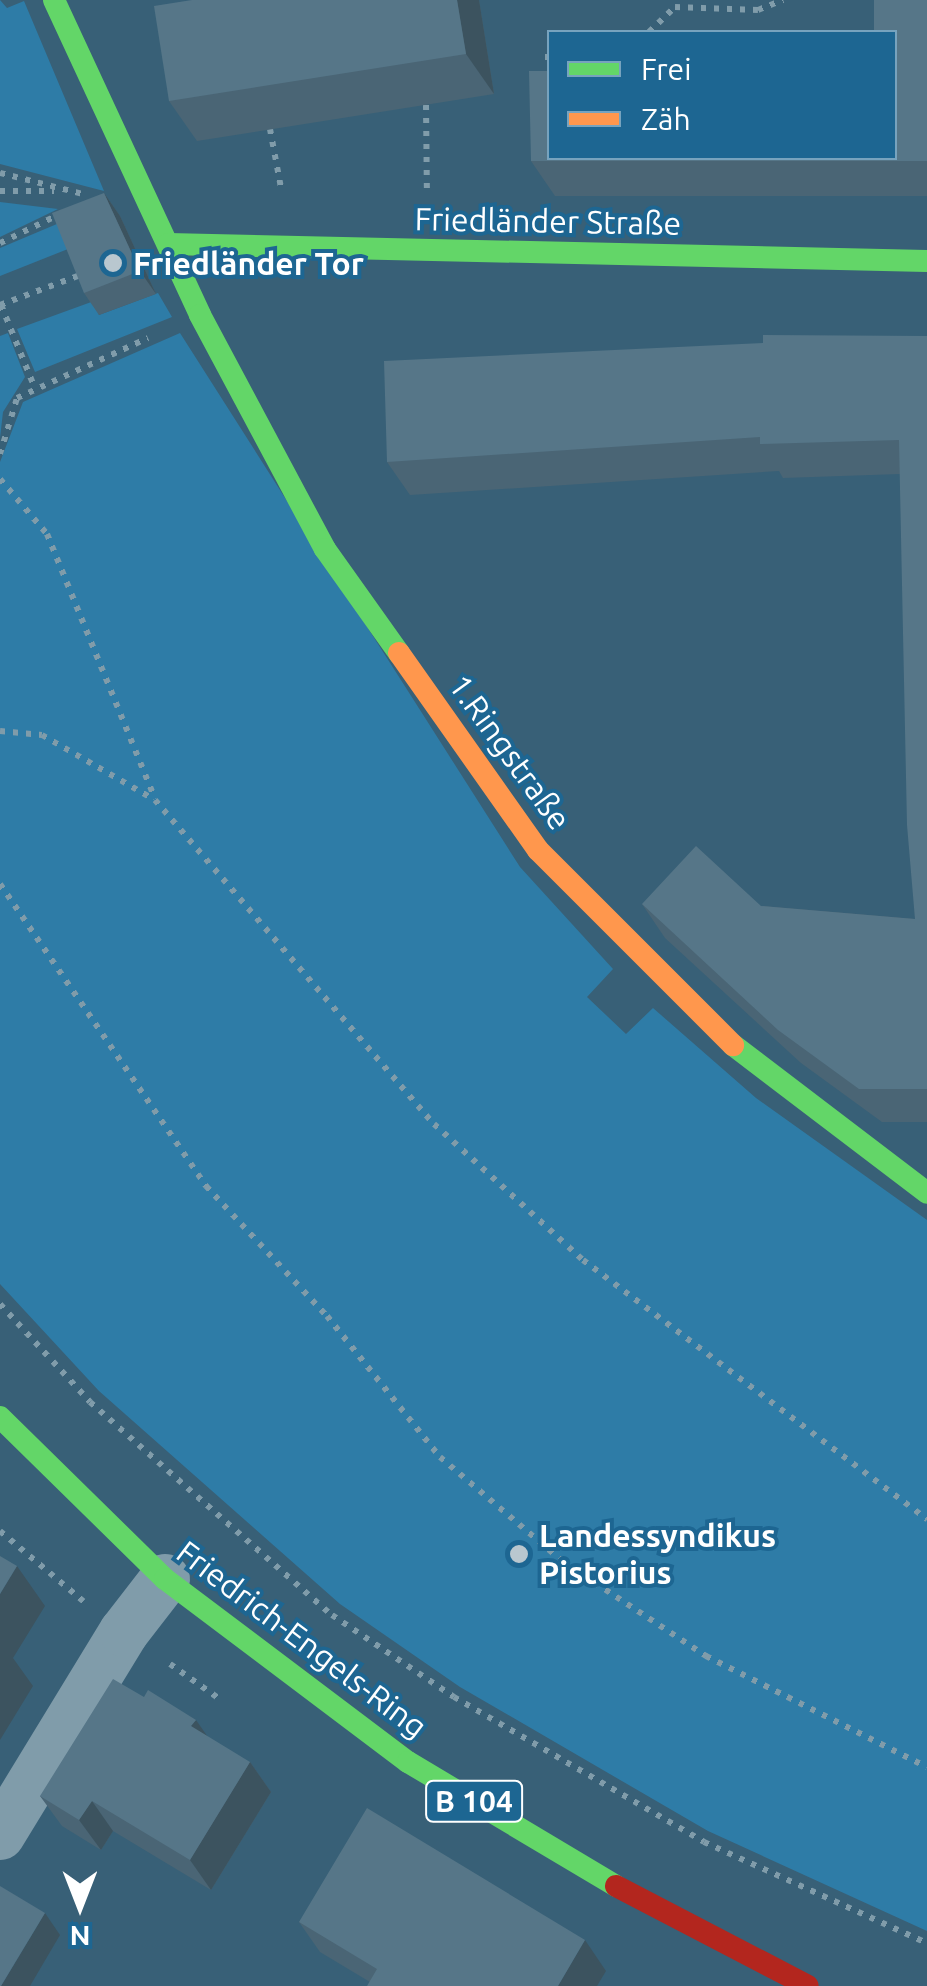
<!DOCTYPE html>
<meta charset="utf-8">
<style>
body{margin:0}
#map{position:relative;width:927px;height:1986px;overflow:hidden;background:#386077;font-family:Ubuntu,sans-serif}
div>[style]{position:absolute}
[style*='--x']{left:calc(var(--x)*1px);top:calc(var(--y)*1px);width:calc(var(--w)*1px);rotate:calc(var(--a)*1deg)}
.green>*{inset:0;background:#2e7ca7}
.path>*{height:6px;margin-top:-3px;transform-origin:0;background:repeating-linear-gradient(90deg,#809caa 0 5px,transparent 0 13px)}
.street>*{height:50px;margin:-25px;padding:0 25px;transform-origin:25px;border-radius:25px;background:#809caa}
.fast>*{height:22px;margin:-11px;padding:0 11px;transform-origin:11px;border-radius:11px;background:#63d668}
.slow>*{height:22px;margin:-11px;padding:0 11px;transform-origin:11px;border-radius:11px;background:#ff974d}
.jam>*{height:22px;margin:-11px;padding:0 11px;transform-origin:11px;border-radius:11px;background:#b3261e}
.wall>*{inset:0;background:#4a6575}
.shaded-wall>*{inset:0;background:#3c535f}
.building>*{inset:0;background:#567688}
.dots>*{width:28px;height:28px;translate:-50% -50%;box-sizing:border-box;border:5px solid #1d6692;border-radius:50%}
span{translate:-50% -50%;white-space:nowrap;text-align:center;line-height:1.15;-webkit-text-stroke:8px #1d6692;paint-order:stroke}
.shield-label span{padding:2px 8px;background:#1d6692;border:2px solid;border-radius:8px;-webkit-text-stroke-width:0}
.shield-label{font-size:30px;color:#fff;font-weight:700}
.street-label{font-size:32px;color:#fff}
.poi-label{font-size:32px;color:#fff;font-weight:700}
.left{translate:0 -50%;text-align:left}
.legend{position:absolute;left:547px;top:30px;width:350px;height:130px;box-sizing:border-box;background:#1d6692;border:2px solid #77a3be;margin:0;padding:12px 18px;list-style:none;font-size:30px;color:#fff}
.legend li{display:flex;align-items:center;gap:20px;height:50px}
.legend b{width:50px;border:2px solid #77a3be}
.north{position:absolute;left:30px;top:1856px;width:100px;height:100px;-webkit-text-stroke:8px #1d6692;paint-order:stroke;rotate:180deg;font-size:28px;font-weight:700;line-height:40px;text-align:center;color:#fff}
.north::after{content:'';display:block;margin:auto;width:35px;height:45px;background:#fff;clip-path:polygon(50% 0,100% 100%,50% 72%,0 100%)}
</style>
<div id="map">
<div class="green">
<div style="clip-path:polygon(0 0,7px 8px,24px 1px,104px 191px,0 164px)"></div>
<div style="clip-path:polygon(0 202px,58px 209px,0 237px)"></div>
<div style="clip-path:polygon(109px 202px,115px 218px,73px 247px,0 276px,0 248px)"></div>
<div style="clip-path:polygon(158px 293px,172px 317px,35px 372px,17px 329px,94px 301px,99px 315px)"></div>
<div style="clip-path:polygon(8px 333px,25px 377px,3px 412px,0 438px,0 336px)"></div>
<div style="clip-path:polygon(180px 333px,520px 867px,613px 969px,587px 997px,626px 1034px,653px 1008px,756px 1098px,927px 1220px,927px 1931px,708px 1831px,460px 1687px,340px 1604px,99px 1391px,0 1284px,0 462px,23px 402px)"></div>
</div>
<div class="path">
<div style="--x:649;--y:32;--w:36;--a:-44"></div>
<div style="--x:675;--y:7;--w:83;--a:2.1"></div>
<div style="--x:758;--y:10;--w:27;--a:-22"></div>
<div style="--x:545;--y:57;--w:5;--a:0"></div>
<div style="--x:426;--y:105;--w:90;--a:89.4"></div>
<div style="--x:270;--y:129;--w:60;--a:79.4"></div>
<div style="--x:0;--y:173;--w:86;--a:14.2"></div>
<div style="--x:0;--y:191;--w:54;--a:0"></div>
<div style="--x:0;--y:243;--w:69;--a:-25.8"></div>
<div style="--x:0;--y:305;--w:89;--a:-20.5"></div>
<div style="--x:1;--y:305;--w:87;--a:67.8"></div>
<div style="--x:0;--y:454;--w:59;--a:-73.1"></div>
<div style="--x:17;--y:398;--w:144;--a:-24.6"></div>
<div style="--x:0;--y:479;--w:72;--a:49.5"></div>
<div style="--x:47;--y:534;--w:286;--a:67.8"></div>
<div style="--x:0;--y:731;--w:42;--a:5.4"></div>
<div style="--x:42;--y:735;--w:130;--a:29.9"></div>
<div style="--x:155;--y:800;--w:428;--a:49.3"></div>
<div style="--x:434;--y:1124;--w:202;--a:42.4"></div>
<div style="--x:583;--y:1260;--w:431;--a:37"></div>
<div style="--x:0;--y:884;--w:366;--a:55.7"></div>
<div style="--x:206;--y:1186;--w:178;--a:47.1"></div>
<div style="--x:327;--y:1316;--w:181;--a:51.3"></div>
<div style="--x:440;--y:1457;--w:160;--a:40.4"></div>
<div style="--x:562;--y:1561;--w:173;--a:33.4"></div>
<div style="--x:706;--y:1656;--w:247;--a:26.7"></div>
<div style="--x:0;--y:1304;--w:133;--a:47.4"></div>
<div style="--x:90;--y:1402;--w:322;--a:41.4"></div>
<div style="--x:332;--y:1615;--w:147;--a:33.9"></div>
<div style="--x:454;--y:1697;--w:289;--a:30.1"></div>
<div style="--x:704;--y:1842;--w:245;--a:24.4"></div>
<div style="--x:0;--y:1531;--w:109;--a:40.1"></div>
<div style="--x:170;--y:1664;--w:62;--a:35.2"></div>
</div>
<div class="street">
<div style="--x:0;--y:1835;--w:238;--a:-58.6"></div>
<div style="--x:124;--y:1632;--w:67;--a:-52.3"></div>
</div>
<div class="fast">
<div style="--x:54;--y:0;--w:347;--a:65.1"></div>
<div style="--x:200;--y:315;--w:265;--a:61.9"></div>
<div style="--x:325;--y:549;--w:128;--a:54.6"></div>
<div style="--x:168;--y:244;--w:759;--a:1.28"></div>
<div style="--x:733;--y:1045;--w:244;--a:37.3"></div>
<div style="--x:0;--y:1417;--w:231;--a:44.5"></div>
<div style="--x:165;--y:1579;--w:304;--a:37"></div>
<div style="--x:408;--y:1762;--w:242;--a:30.8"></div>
</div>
<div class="slow">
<div style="--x:399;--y:653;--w:241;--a:54.8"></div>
<div style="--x:538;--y:850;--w:276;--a:45"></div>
</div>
<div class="jam">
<div style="--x:616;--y:1886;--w:216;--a:27.5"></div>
</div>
<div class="wall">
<div style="clip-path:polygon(192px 0,479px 0,494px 94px,197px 141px,169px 101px)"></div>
<div style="clip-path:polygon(927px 0,927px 196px,555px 196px,531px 161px,894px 158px)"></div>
<div style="clip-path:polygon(104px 193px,120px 216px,156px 294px,99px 315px,84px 293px)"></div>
<div style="clip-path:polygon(927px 336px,927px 1122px,882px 1122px,801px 1063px,665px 938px,642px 904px,761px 906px,915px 919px,900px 474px,783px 478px,779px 471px,410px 495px,387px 462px)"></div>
<div style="clip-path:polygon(250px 1762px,271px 1792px,211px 1890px,113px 1831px,101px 1850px,62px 1826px,40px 1796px)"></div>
<div style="clip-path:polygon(299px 1922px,606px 1971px,370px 1982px,320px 1952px)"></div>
</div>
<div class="shaded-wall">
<div style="clip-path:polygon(457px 0,479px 0,494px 94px,466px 54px)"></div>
<div style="clip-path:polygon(104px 193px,120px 216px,156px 294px,140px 271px)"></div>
<div style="clip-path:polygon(17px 1566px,45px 1606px,13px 1658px,33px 1686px,0 1740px,0 1594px)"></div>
<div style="clip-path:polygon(196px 1720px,217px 1750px,191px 1726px)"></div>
<div style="clip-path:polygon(250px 1762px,271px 1792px,211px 1890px,190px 1860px)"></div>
<div style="clip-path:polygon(92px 1801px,113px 1831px,101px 1850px,79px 1820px)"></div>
<div style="clip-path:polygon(45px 1913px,60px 1935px,30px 1986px,1px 1986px)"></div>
<div style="clip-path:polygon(585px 1940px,606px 1971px,597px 1986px,558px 1986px)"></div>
</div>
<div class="building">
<div style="clip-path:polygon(192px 0,457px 0,466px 54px,169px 101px,154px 6px)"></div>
<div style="clip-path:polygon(874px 0,927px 0,927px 161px,531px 161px,529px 71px,550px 71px,550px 158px,894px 158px,894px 32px,874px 32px)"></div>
<div style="clip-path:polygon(104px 193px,140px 271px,84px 293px,52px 213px)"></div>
<div style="clip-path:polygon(763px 335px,927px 336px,927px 1089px,859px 1089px,778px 1030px,642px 904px,696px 846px,761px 906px,915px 919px,907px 825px,899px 440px,760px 444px,760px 437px,387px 462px,384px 361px,763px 343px)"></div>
<div style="clip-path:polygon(0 1556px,17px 1566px,0 1594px)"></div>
<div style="clip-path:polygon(113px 1679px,144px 1697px,148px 1690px,196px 1720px,191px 1726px,250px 1762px,190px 1860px,92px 1801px,79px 1820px,40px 1796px)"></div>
<div style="clip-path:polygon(367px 1808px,585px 1940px,558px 1986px,367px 1986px,377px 1969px,299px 1922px)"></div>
<div style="clip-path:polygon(0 1886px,45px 1913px,1px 1986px,0 1986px)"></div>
</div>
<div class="dots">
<div style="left:113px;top:263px;background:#b9c7cf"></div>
<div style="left:519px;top:1554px;background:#b9c7cf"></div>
</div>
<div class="shield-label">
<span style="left:474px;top:1801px">B 104</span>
</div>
<div class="street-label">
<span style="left:548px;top:221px;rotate:1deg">Friedländer Straße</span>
<span style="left:510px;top:752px;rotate:54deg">1.Ringstraße</span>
<span style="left:302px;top:1639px;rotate:37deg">Friedrich-Engels-Ring</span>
</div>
<div class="poi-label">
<span class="left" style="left:133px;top:263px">Friedländer Tor</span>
<span class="left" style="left:539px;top:1554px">Landessyndikus<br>Pistorius</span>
</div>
<ul class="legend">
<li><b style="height:12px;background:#63d668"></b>Frei</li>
<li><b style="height:12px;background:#ff974d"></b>Zäh</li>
</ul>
<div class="north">N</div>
</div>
